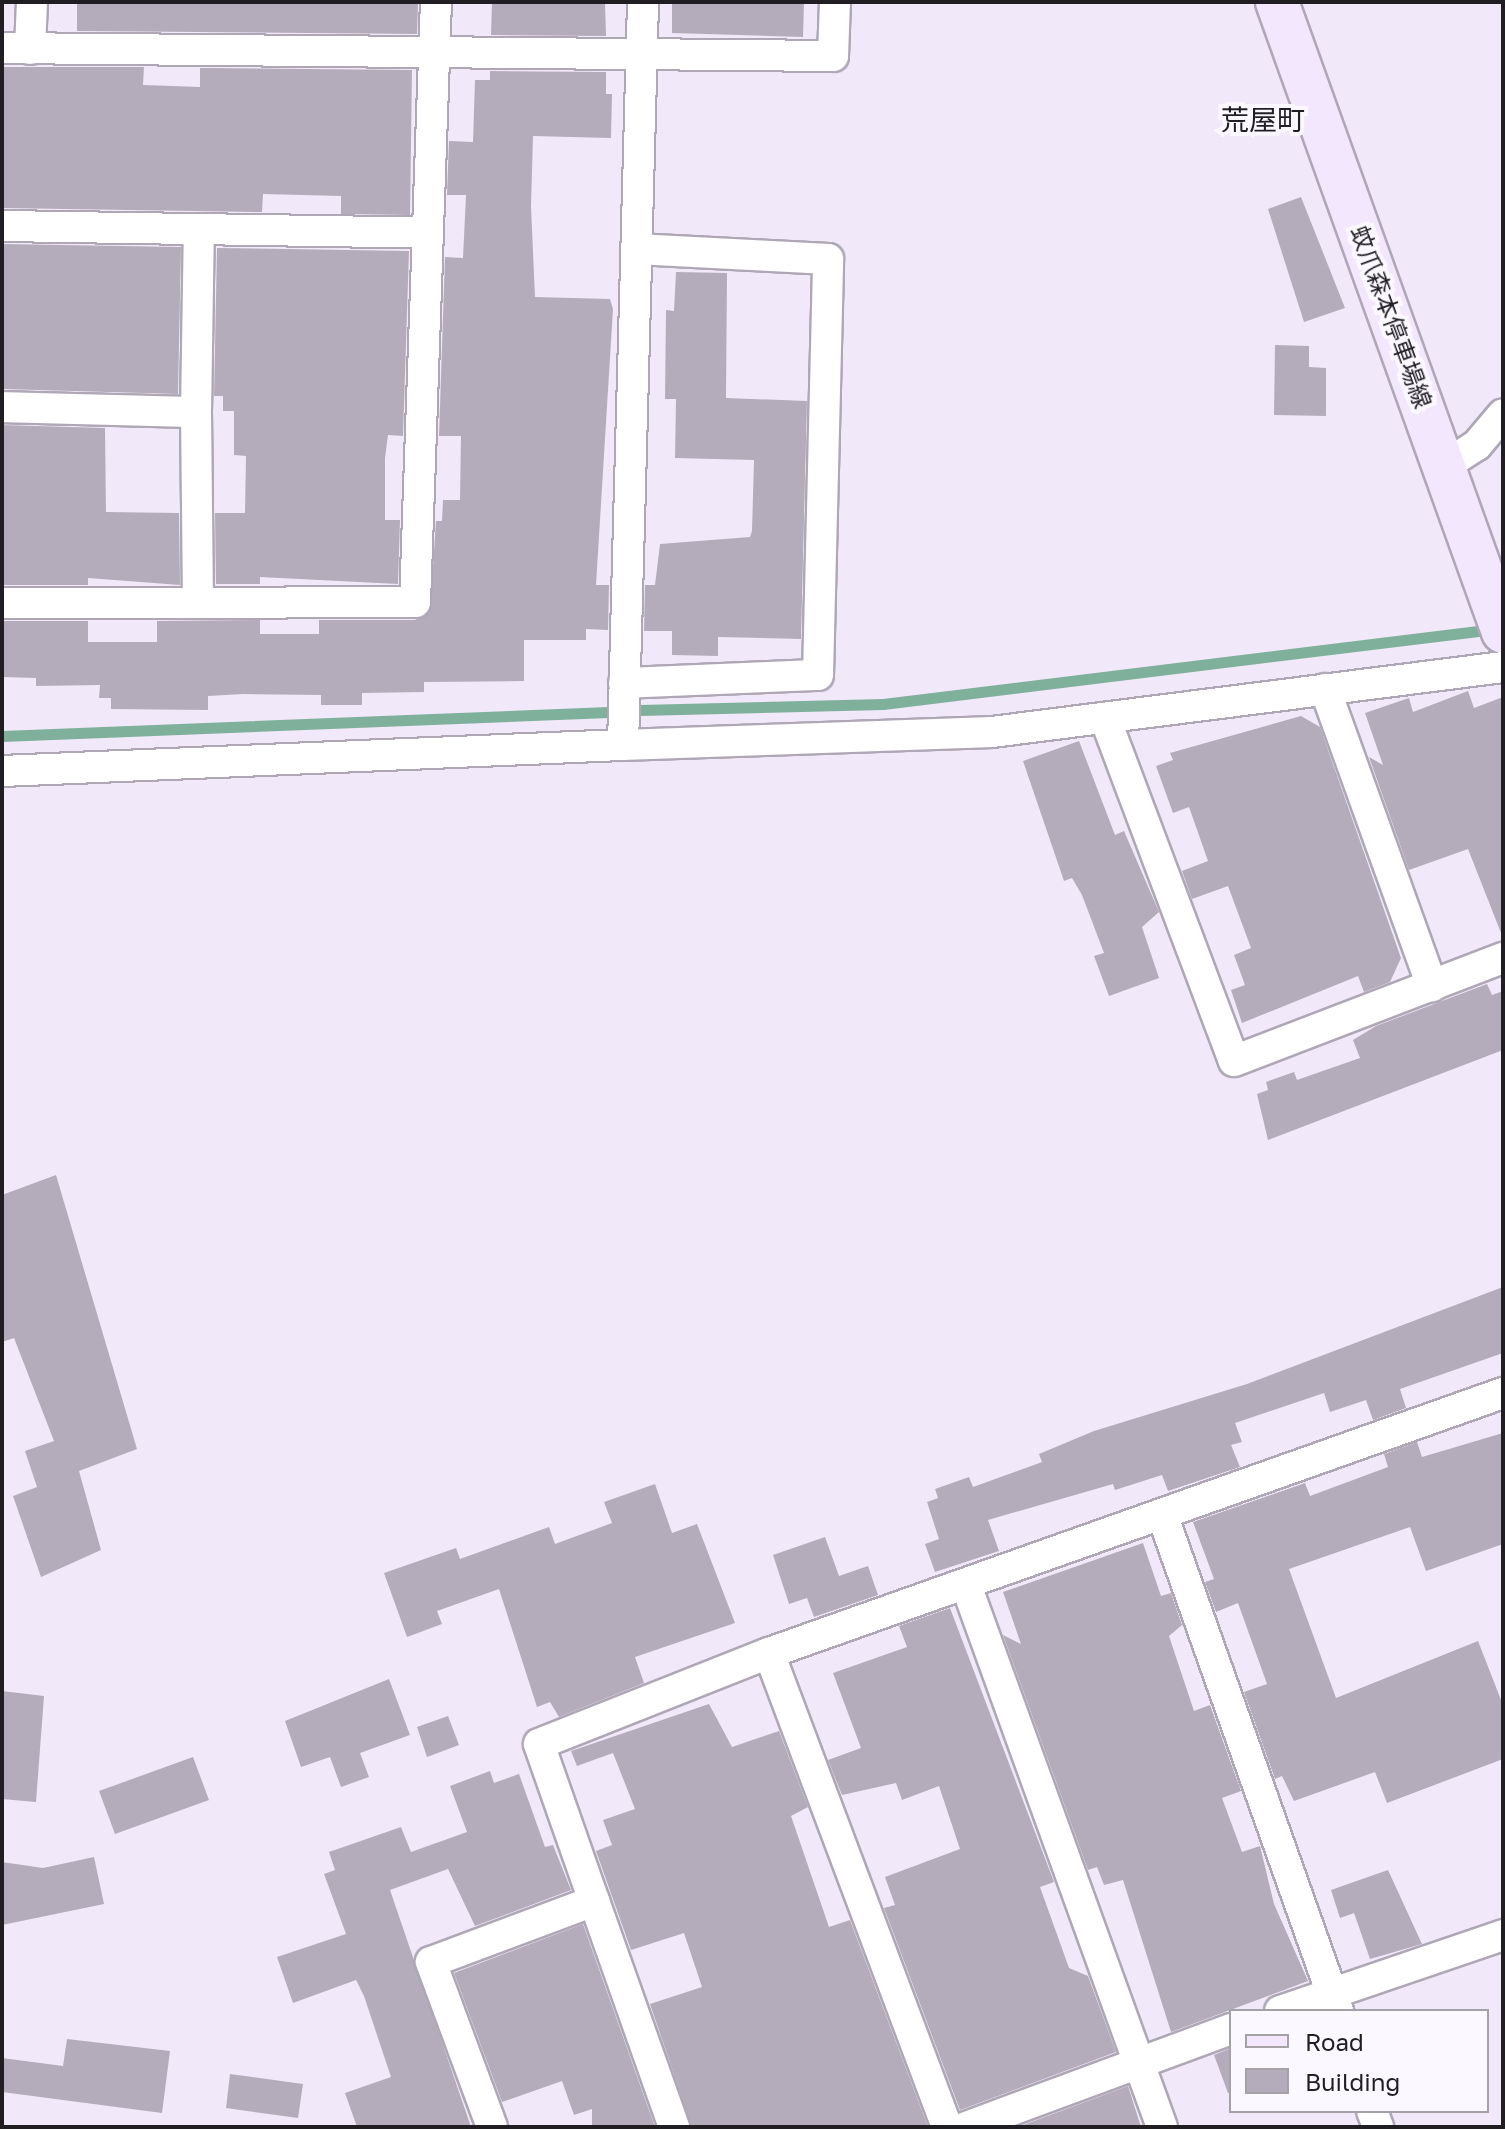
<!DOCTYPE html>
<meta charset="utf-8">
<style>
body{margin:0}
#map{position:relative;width:1505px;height:2129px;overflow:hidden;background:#f1e9f9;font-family:"Golos Text","Noto Sans JP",sans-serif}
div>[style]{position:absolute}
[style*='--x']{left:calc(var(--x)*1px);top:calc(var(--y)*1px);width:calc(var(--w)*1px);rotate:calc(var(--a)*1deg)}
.stream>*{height:11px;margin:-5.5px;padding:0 5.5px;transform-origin:5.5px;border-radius:5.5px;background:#7fb09b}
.building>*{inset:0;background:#b4acbb}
.roads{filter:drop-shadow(2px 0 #afa7b6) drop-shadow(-2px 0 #afa7b6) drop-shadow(0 2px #afa7b6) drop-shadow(0 -2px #afa7b6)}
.street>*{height:30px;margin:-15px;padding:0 15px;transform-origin:15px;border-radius:15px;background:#fff}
.secondary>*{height:42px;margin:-21px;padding:0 21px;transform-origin:21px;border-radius:21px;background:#f3e7fd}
span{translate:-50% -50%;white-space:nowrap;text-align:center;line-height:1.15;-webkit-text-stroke:8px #fcf8ff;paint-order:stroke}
.street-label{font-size:24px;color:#201e23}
.quarter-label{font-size:28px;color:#201e23}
.frame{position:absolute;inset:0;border:4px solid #201e23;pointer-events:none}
.legend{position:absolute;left:1229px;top:2009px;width:260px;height:104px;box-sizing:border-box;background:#fcf8ff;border:2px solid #a4a1a7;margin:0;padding:10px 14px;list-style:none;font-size:24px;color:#201e23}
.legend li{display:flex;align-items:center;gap:16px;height:40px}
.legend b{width:40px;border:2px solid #a4a1a7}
</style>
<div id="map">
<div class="stream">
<div style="--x:639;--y:710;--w:244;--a:-1.4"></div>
<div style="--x:883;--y:704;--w:616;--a:-7"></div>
<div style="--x:2;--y:736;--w:607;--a:-2.26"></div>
</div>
<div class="building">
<div style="clip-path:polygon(77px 2px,418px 2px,417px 34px,77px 31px)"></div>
<div style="clip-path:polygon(492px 2px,605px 2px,606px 36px,491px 35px)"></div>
<div style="clip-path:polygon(672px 2px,804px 2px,803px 37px,672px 33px)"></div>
<div style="clip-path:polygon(2px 67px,144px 67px,143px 85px,200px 87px,200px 68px,412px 70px,410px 215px,341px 214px,341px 196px,263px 194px,262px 212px,2px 208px)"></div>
<div style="clip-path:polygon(490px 71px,606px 72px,606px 94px,612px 94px,611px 138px,533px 136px,531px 206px,535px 297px,610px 299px,613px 309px,596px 585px,609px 585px,608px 630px,586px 629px,586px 640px,524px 640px,524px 681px,424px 682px,424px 692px,362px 693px,362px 705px,321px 705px,321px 695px,243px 694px,208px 696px,208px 710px,111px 709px,111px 698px,99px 698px,100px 685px,36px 686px,36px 678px,2px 677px,2px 621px,88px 621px,88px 642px,157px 642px,157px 621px,260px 620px,260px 634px,319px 634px,319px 620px,415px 620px,430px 612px,436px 521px,442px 521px,443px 500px,460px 500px,461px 436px,439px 436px,445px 257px,463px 258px,466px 195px,447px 195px,449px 141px,473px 142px,475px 80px,490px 80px)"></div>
<div style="clip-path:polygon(1301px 197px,1345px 308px,1304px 322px,1268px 209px)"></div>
<div style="clip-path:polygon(2px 244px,181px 247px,178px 394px,2px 389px)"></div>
<div style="clip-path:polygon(217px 248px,409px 251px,403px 436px,388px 435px,385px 458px,385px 520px,400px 520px,398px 584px,260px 577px,260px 584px,216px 584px,215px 513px,245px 513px,246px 456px,234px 455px,234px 411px,223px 411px,223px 396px,214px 396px)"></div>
<div style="clip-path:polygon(676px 272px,727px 273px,726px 398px,807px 401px,801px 639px,718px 637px,718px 656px,672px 655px,672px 631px,644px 631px,645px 585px,655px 585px,660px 544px,750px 537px,752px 531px,754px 460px,675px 458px,676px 399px,665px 399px,666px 310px,674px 311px)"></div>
<div style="clip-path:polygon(1275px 345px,1309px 346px,1309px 367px,1326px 368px,1326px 416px,1274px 415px)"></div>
<div style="clip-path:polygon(2px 425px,105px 428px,106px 512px,179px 513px,180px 585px,88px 578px,88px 585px,2px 585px)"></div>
<div style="clip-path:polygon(1468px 691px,1474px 708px,1503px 697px,1501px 933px,1468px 849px,1409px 870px,1369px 757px,1383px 765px,1365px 713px,1409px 698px,1413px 712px)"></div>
<div style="clip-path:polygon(1301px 716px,1320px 727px,1401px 958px,1390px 982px,1364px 992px,1358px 976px,1242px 1023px,1231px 990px,1245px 985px,1234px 955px,1251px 948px,1228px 886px,1192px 899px,1182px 871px,1208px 861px,1189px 807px,1173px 813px,1156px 766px,1173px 760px,1170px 753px)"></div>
<div style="clip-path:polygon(1079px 741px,1115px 835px,1124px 831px,1159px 912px,1142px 927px,1159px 978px,1109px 996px,1094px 956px,1104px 953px,1082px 895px,1072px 878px,1064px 881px,1023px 761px)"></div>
<div style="clip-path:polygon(1487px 984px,1492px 995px,1503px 991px,1503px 1050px,1268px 1140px,1257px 1094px,1268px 1090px,1266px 1082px,1294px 1072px,1297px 1080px,1360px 1058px,1353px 1040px,1376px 1026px)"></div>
<div style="clip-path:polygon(56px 1175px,137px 1449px,79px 1471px,101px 1550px,41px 1577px,13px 1496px,37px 1487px,25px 1451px,54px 1441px,14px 1338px,2px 1342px,2px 1195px)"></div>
<div style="clip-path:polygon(1503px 1287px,1503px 1353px,1400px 1389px,1406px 1408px,1373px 1420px,1366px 1400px,1330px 1412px,1324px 1393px,1235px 1423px,1242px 1442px,1231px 1445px,1240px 1467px,1168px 1491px,1162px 1475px,1115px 1490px,1113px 1484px,988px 1520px,999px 1551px,935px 1572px,925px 1544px,939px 1539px,927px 1502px,938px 1498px,935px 1489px,969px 1477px,973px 1487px,1042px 1462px,1039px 1454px,1094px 1431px,1247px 1384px)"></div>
<div style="clip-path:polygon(1503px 1433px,1503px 1544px,1426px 1571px,1410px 1527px,1289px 1569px,1336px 1698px,1478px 1641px,1503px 1705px,1503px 1759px,1387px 1803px,1375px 1772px,1294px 1801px,1282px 1776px,1275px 1779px,1244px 1692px,1267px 1684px,1238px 1603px,1216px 1612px,1205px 1582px,1214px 1579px,1193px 1522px,1305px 1483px,1310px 1496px,1388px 1467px,1384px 1454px,1417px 1442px,1422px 1457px)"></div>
<div style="clip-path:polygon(655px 1484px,672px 1533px,697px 1524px,735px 1623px,635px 1657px,644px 1683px,559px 1717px,550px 1702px,537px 1707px,499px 1589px,437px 1611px,442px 1624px,407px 1637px,384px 1573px,456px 1548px,460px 1559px,549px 1527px,555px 1544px,612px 1523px,604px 1502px)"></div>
<div style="clip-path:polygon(825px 1537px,839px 1576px,868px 1566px,878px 1595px,814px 1617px,807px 1598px,789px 1604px,773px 1555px)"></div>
<div style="clip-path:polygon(1143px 1543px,1161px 1596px,1171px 1593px,1182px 1625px,1169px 1636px,1194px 1711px,1210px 1705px,1241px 1791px,1222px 1798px,1242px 1852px,1260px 1846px,1274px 1904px,1308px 1981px,1171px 2032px,1123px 1880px,1104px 1885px,1097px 1867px,1088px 1870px,1003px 1635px,1021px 1644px,1003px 1592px)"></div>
<div style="clip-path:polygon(950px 1608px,1054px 1882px,1040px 1887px,1069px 1968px,1088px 1976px,1116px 2052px,960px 2110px,884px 1908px,895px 1905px,885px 1877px,960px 1849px,939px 1786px,902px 1800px,896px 1783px,842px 1795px,828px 1760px,861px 1748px,833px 1673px,907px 1647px,899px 1626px)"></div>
<div style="clip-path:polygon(389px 1679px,410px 1735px,360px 1753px,369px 1777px,341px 1787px,330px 1757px,301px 1767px,285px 1721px)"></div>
<div style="clip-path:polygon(2px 1691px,44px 1696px,36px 1802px,2px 1799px)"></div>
<div style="clip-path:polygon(709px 1704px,732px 1747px,779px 1731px,808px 1807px,791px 1816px,829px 1927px,850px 1920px,928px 2127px,692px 2127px,650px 2004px,702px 1987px,684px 1933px,631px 1950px,596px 1851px,612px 1845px,603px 1820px,635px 1809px,613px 1753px,577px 1766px,571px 1751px)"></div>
<div style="clip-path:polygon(448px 1716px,459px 1745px,427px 1757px,417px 1727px)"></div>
<div style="clip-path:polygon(193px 1757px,209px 1800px,115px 1834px,99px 1791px)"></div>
<div style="clip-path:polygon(490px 1771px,494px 1783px,519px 1774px,545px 1847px,553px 1845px,571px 1890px,475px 1926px,448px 1869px,390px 1890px,471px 2127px,357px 2127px,345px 2093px,391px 2077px,364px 1996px,356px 1980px,293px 2003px,277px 1957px,346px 1934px,324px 1874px,335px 1870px,329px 1852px,401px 1827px,411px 1852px,467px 1832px,450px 1786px)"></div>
<div style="clip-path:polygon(94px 1857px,104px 1904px,2px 1925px,2px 1862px,43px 1868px)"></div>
<div style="clip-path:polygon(1388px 1870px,1422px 1944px,1370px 1959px,1354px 1913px,1340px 1918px,1331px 1890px)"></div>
<div style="clip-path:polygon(583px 1924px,655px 2127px,592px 2127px,592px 2109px,574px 2115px,562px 2081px,502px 2102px,454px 1973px)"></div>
<div style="clip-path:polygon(67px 2039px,170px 2051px,162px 2113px,2px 2092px,2px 2058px,63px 2066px)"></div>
<div style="clip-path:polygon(1231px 2048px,1231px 2093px,1228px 2093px,1214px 2055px)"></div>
<div style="clip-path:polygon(230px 2074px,303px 2084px,298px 2118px,226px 2108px)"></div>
<div style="clip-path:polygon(1128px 2086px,1141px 2127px,1018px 2127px)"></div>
</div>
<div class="roads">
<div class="street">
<div style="--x:643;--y:2;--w:743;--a:91.54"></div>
<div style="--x:623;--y:745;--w:369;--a:-2"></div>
<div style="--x:992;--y:732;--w:515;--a:-7.25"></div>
<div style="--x:2;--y:48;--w:831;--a:0.55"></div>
<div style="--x:833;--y:56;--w:54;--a:-87.9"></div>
<div style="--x:30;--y:49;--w:47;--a:-87.6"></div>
<div style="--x:2;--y:226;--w:426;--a:0.9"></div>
<div style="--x:2;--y:407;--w:194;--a:1.5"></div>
<div style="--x:196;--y:412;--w:191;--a:89.4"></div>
<div style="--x:196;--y:412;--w:183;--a:-89.1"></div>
<div style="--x:1446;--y:465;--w:37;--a:-33"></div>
<div style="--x:1477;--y:445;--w:40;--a:-50"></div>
<div style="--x:2;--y:603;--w:413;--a:-0.1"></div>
<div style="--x:415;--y:602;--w:600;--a:-88"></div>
<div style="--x:624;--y:683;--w:194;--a:-2.4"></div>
<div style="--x:818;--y:675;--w:416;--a:-88.6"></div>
<div style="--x:828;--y:259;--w:192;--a:-177"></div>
<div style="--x:1325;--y:689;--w:316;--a:70.2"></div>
<div style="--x:1105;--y:718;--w:366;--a:69.4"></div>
<div style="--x:1234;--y:1061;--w:288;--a:-21"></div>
<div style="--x:2;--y:771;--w:622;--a:-2.4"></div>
<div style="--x:1163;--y:1517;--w:524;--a:70.49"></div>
<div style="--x:966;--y:1585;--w:576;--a:70.12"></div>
<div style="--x:769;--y:1653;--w:506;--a:69.42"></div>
<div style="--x:594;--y:1901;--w:240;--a:70.5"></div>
<div style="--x:1280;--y:2011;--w:236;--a:-18.8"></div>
<div style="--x:1372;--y:2111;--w:17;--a:69"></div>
<div style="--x:492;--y:2127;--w:176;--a:-110.3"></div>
<div style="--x:431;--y:1962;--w:174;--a:-20.5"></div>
<div style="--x:594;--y:1901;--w:166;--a:-109.3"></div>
<div style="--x:539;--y:1744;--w:247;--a:-21.6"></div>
<div style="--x:769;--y:1653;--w:779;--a:-19.51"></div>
<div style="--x:966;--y:2127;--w:283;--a:-20.3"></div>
</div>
<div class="secondary">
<div style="--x:1277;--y:2;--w:669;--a:70.27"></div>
</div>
</div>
<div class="street-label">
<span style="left:1392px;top:317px;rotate:70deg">蚊爪森本停車場線</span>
</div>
<div class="quarter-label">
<span style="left:1263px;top:120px">荒屋町</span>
</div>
<div class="frame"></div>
<ul class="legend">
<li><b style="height:10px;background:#f3e7fd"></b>Road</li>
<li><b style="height:22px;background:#b4acbb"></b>Building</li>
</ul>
</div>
